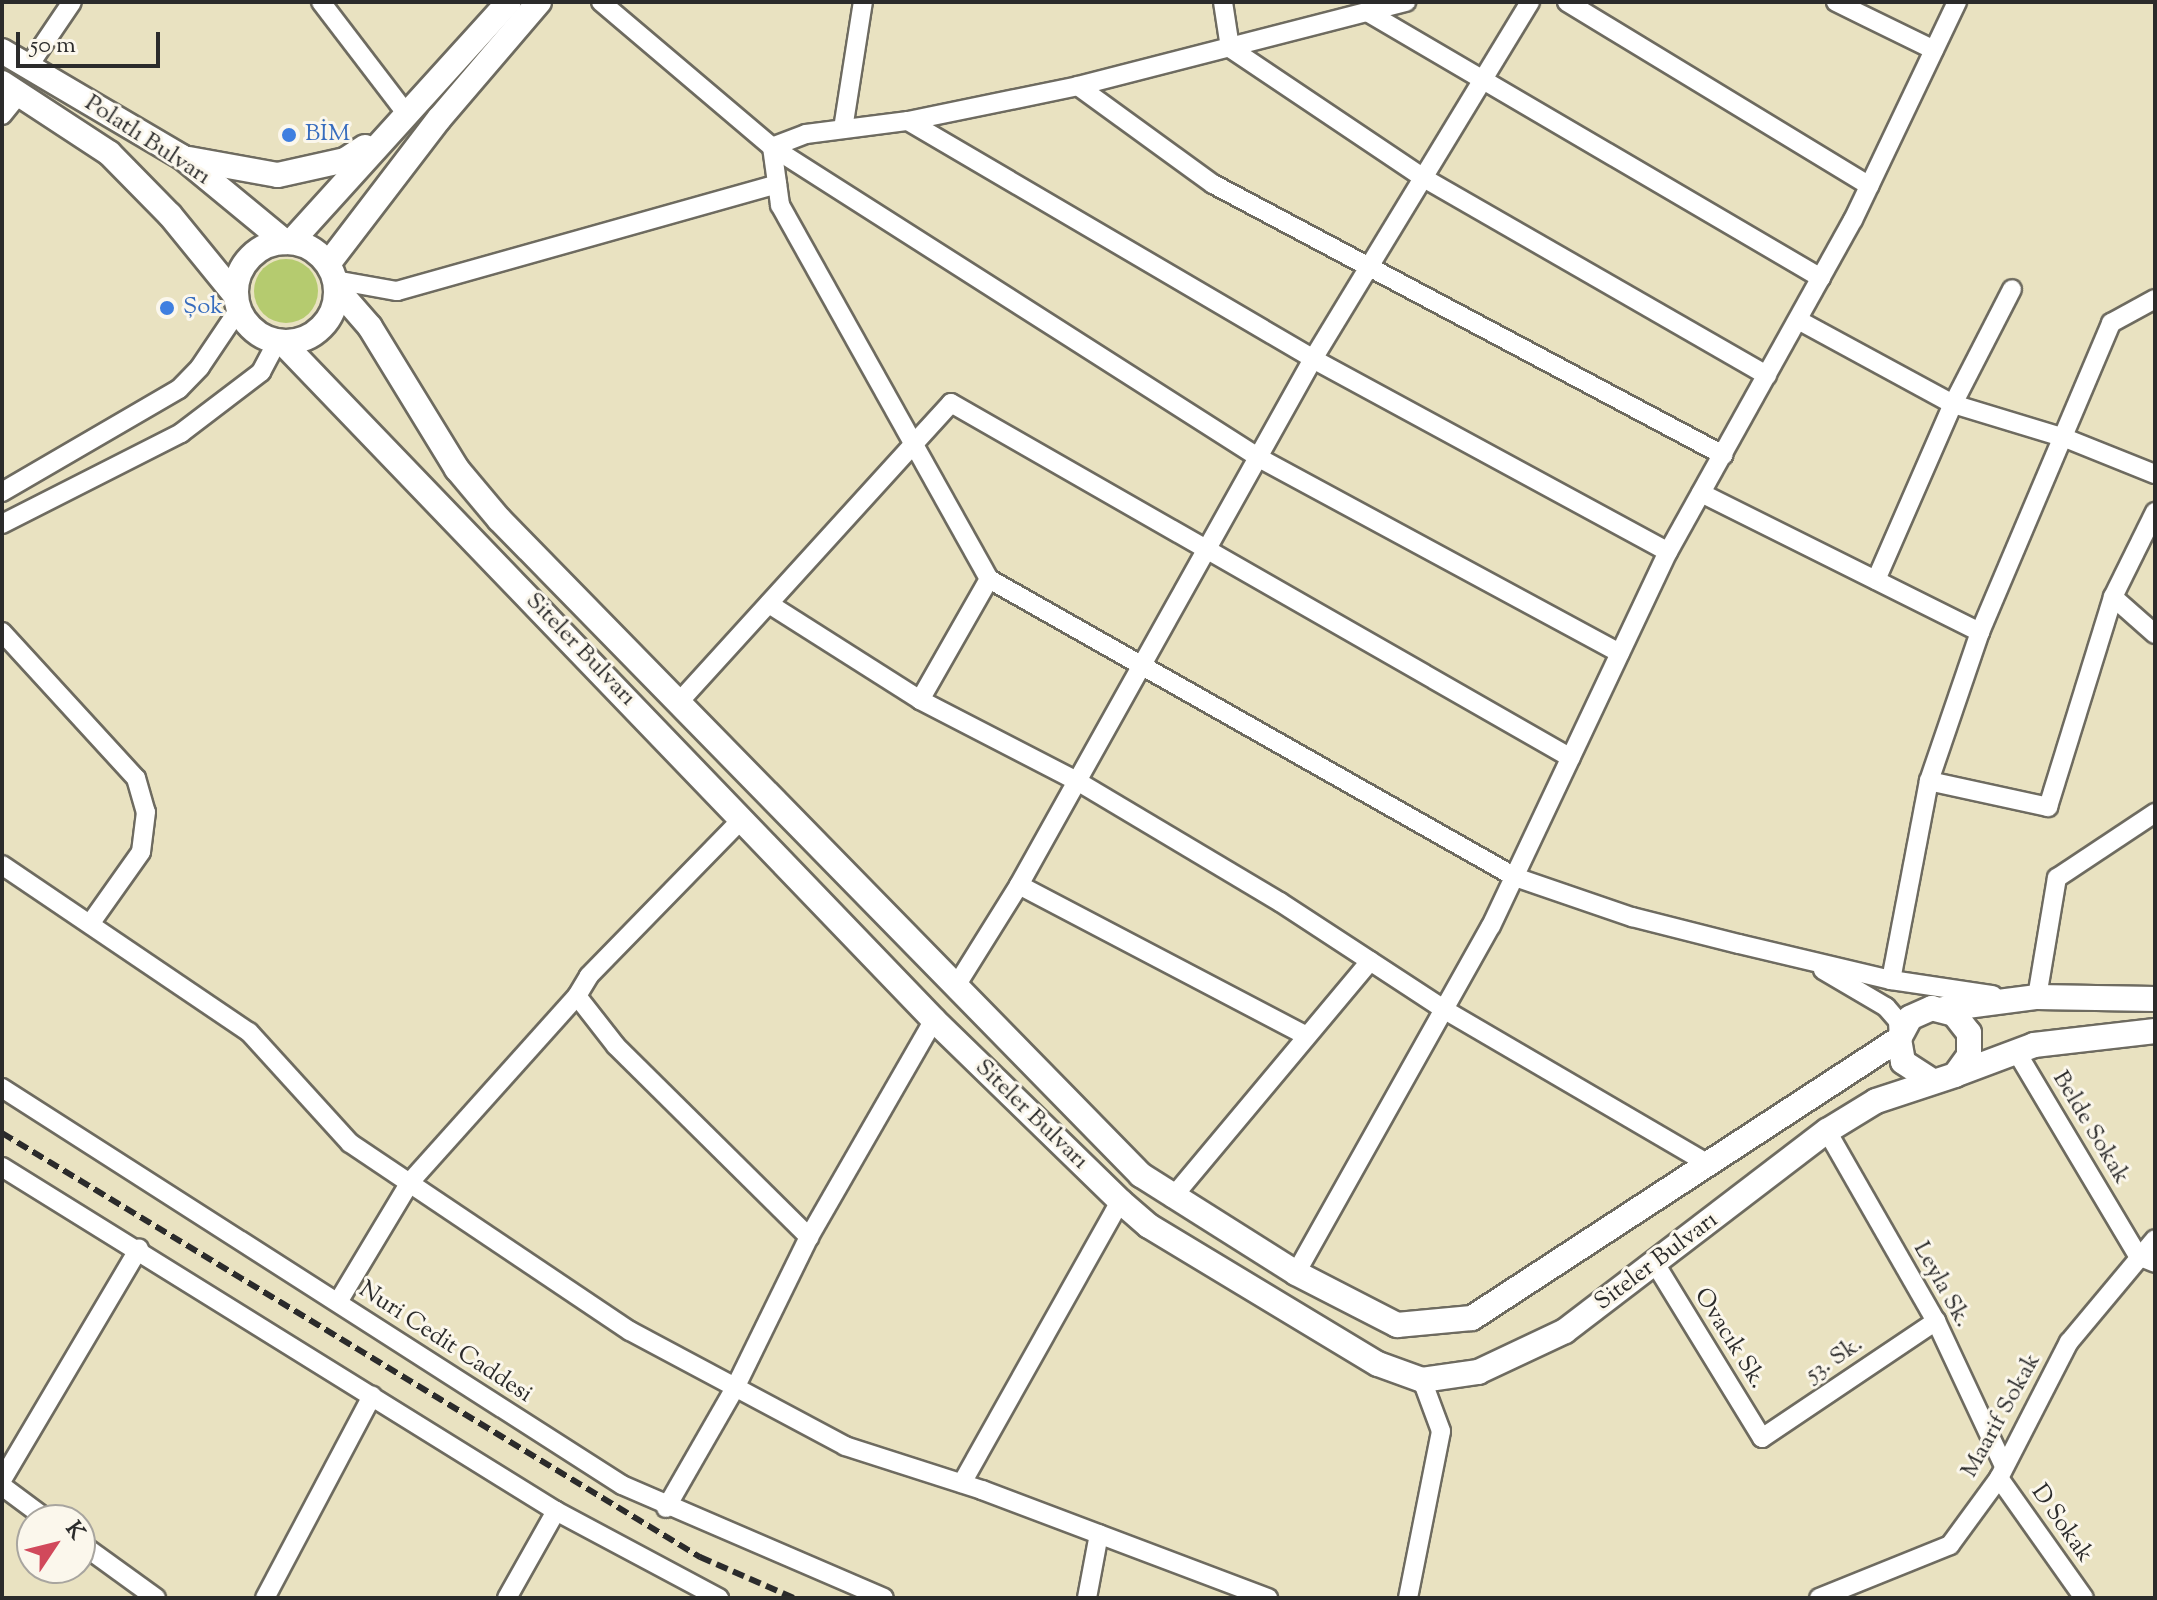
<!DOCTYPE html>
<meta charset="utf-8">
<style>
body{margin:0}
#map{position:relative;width:2157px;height:1600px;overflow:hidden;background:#e9e2c1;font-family:"Sorts Mill Goudy",serif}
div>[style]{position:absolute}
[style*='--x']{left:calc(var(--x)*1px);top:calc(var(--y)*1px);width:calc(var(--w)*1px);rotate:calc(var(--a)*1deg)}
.green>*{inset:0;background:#b5cb6f}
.round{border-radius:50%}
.roads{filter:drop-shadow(2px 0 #6e6b60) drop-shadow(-2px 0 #6e6b60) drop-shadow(0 2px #6e6b60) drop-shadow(0 -2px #6e6b60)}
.minor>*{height:18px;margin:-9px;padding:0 9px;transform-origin:9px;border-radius:9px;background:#fff}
.major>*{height:24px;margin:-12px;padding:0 12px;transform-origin:12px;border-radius:12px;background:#fff}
.major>.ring{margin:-12px;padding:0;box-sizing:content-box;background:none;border:24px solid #fff;border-radius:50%}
.rail>*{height:6px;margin-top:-3px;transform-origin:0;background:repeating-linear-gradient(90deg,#2b2b2b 0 12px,transparent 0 18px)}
.dots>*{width:22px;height:22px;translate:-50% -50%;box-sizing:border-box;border:4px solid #fbf7ec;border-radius:50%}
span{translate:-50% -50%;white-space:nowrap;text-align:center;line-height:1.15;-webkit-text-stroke:6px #fbf7ec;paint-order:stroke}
.shop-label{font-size:24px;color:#366cbe}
.left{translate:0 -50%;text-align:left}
.street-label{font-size:24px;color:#2b2b2b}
.frame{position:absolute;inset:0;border:4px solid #2b2b2b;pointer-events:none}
.north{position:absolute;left:16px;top:1504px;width:80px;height:80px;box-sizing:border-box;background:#fbf7ec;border:2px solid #a8a59f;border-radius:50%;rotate:55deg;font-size:22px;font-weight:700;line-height:32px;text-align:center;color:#2b2b2b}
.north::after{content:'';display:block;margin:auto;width:28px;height:36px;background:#d1495b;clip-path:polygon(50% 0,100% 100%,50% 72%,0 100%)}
.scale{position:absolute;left:16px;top:32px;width:144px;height:36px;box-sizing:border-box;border:4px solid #2b2b2b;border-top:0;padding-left:10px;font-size:24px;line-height:28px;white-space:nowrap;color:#2b2b2b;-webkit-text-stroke:6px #fbf7ec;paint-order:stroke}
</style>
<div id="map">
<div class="green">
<div class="round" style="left:254px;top:259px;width:64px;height:64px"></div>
</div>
<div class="roads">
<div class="minor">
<div style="--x:321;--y:2;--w:140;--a:52.6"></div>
<div style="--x:601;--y:2;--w:224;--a:40.3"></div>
<div style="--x:772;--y:147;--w:59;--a:82.1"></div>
<div style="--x:780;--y:205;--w:428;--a:60.8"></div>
<div style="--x:989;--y:579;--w:605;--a:29.53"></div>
<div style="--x:1515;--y:877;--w:124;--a:18.9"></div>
<div style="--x:1632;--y:917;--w:110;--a:14.2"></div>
<div style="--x:1739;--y:944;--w:156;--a:13.3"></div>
<div style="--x:1891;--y:980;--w:103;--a:8.4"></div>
<div style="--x:1223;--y:2;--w:47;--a:81.3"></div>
<div style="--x:1230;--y:48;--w:231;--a:33.9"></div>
<div style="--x:1422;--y:177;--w:398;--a:29.9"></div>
<div style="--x:1567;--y:2;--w:354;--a:31.3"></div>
<div style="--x:1836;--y:2;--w:109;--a:26.1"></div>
<div style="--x:1369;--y:13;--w:524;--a:30.38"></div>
<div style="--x:28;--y:67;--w:78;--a:-55.9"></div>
<div style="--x:1078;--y:86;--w:167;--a:36"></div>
<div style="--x:1213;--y:184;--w:578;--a:27.98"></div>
<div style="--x:2;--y:115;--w:28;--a:-51"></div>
<div style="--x:908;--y:121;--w:470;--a:30.4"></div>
<div style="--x:1313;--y:359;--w:404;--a:28.5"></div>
<div style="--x:843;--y:129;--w:129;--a:-81.1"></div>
<div style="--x:772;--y:147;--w:580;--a:32.54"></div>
<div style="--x:1261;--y:459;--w:408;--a:28.4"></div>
<div style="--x:772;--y:147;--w:36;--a:-21"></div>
<div style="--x:806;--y:134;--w:103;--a:-7.3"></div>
<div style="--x:908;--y:121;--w:174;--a:-11.6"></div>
<div style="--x:1078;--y:86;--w:339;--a:-14.4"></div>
<div style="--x:335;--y:280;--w:63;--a:10.1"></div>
<div style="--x:397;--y:291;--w:395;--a:-15.7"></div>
<div style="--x:1798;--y:320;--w:176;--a:28.5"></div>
<div style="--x:1953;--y:404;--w:117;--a:16.9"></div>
<div style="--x:2065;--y:438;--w:97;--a:21.8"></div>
<div style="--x:2;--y:492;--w:205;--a:-30.2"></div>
<div style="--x:179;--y:389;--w:30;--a:-46"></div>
<div style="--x:200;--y:367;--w:70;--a:-56.1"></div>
<div style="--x:1701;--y:493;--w:312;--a:26.5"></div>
<div style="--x:2;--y:524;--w:201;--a:-26.9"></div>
<div style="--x:181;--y:433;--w:101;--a:-37.3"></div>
<div style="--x:261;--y:372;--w:34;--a:-62"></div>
<div style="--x:1876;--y:580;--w:192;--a:-66.4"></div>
<div style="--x:1953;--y:404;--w:129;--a:-62.8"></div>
<div style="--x:2113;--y:597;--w:56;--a:41.4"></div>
<div style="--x:769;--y:604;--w:179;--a:32.4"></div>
<div style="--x:920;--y:700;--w:177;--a:27.3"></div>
<div style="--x:1077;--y:781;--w:236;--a:30.8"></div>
<div style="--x:1280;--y:902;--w:197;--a:33.2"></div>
<div style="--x:1445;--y:1010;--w:306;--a:30.3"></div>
<div style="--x:2;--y:632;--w:198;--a:47.5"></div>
<div style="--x:136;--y:778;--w:35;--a:74"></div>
<div style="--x:146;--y:812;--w:40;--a:97.1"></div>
<div style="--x:141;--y:852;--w:88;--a:125.3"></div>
<div style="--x:920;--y:700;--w:139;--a:-60.3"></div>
<div style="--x:679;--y:702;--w:404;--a:-47.7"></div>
<div style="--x:951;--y:403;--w:714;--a:29.79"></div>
<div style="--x:1929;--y:781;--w:122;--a:12.3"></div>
<div style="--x:2048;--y:807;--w:220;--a:-72.8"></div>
<div style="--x:2113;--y:597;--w:95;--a:-63.7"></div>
<div style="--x:741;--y:820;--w:218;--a:134.3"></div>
<div style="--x:589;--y:976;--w:23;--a:121"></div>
<div style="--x:577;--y:996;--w:63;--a:52"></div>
<div style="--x:616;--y:1046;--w:272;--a:44.7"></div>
<div style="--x:2;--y:865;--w:298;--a:34.1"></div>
<div style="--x:249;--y:1032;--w:150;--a:47.7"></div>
<div style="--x:350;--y:1143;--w:337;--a:33.9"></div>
<div style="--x:630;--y:1331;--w:244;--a:28.1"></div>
<div style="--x:845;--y:1446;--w:144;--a:17.8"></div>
<div style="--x:982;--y:1490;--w:306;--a:20.7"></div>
<div style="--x:1019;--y:885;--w:325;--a:27.7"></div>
<div style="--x:1823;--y:970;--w:73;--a:30.4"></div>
<div style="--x:1886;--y:1007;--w:18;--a:49"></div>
<div style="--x:1898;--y:1021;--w:18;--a:87"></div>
<div style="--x:1891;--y:980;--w:203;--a:-79.2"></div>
<div style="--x:1929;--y:781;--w:157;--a:-71.1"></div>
<div style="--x:1980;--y:632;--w:336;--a:-67"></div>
<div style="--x:2111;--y:323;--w:50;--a:-28.6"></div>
<div style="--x:956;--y:986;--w:119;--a:-58"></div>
<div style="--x:1019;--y:885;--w:603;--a:-60.8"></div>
<div style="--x:1313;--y:359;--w:418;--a:-58.7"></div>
<div style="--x:2026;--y:996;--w:11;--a:5"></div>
<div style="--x:2037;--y:997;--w:121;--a:-80.5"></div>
<div style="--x:2057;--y:878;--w:118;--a:-33.6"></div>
<div style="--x:2016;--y:1051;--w:239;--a:59.2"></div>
<div style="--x:2138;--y:1256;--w:18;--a:22"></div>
<div style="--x:2;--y:1088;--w:736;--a:32.63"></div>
<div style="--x:622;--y:1485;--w:285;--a:23.3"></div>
<div style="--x:1827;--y:1131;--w:219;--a:60.2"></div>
<div style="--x:1936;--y:1321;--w:160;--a:64.9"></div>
<div style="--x:2;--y:1167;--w:652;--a:31.84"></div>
<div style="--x:556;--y:1511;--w:185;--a:28.1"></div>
<div style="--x:1172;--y:1198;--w:309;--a:-50.1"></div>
<div style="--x:1656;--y:1265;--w:203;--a:58.5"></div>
<div style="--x:1762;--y:1438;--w:210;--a:-33.9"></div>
<div style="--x:1296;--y:1273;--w:398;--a:-60.7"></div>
<div style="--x:1491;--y:926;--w:414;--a:-64.7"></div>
<div style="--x:1668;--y:552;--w:380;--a:-60.9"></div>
<div style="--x:1853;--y:220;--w:242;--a:-64.5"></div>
<div style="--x:338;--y:1302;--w:140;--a:-59"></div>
<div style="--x:410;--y:1182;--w:250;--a:-48.1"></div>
<div style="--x:1999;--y:1478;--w:147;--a:54.7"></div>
<div style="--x:2;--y:1480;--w:269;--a:-59.4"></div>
<div style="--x:962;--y:1483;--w:323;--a:-60.7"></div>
<div style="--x:2;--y:1486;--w:57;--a:36.5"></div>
<div style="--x:666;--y:1508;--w:138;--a:-60.1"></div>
<div style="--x:735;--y:1388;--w:168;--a:-63.9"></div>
<div style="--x:809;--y:1237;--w:250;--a:-60.1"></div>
<div style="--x:80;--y:1543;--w:94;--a:35.9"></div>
<div style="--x:265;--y:1598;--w:229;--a:-62.1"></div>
<div style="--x:507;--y:1598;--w:100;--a:-60.6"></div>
<div style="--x:1087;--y:1598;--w:65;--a:-79.4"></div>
<div style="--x:1408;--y:1598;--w:170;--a:-78.8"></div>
<div style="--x:1441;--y:1431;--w:54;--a:-110.4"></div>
<div style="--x:1819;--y:1598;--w:141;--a:-22"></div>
<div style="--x:1950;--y:1545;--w:83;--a:-53.8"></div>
<div style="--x:1999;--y:1478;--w:153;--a:-62.8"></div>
<div style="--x:2069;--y:1342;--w:134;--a:-50.1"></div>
</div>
<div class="major">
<div style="--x:2;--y:51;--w:209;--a:30.5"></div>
<div style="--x:182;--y:157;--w:134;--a:39.5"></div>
<div style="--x:2;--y:83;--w:128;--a:33.2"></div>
<div style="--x:109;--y:153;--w:87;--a:45.5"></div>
<div style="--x:170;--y:215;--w:104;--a:50.8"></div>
<div style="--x:189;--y:159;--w:90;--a:10.2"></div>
<div style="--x:278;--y:175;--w:69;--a:-12.6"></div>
<div style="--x:345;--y:160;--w:24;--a:-33"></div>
<div class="ring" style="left:236px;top:242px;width:76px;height:76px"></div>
<div style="--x:291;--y:242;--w:324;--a:-47.8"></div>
<div style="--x:328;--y:264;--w:183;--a:-52.6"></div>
<div style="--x:439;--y:119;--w:154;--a:-49.5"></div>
<div style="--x:337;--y:289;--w:50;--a:49"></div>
<div style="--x:370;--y:327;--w:167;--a:58.5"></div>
<div style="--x:457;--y:469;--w:65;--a:50"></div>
<div style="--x:499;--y:519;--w:918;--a:45.62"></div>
<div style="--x:1141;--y:1175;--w:183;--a:32.3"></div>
<div style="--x:1296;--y:1273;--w:114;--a:27.2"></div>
<div style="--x:1397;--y:1325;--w:75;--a:-5.3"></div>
<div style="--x:1472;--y:1318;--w:510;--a:-33.16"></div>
<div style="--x:283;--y:343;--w:939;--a:46.12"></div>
<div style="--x:934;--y:1020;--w:260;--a:44.2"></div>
<div style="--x:1120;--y:1201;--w:38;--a:41"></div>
<div style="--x:1149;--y:1226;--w:267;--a:31.1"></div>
<div style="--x:1378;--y:1364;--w:47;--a:20"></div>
<div style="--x:1422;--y:1380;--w:57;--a:-8.1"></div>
<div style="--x:1478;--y:1372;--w:96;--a:-25.2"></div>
<div style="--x:1565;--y:1331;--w:330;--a:-37.4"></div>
<div style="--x:1827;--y:1131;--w:57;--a:-31.5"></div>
<div style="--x:1876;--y:1101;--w:83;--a:-18.2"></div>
<div style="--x:1955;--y:1075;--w:24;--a:-54"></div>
<div style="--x:1969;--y:1056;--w:23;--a:-90"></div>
<div style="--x:1969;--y:1033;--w:24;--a:-128"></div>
<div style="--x:1954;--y:1014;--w:23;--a:-165"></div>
<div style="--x:1932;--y:1008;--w:24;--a:156"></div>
<div style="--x:1910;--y:1018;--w:24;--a:118"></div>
<div style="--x:1899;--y:1039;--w:23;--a:80"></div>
<div style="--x:1903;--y:1062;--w:35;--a:33"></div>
<div style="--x:1944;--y:1009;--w:94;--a:-7.4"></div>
<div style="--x:2037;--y:997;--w:118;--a:1"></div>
<div style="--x:1957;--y:1074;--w:82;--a:-20.6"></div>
<div style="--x:2034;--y:1045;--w:122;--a:-6.6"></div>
</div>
</div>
<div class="rail">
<div style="--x:2;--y:1133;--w:817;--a:31.28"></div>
<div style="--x:700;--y:1557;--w:103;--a:23.6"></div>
</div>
<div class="dots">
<div style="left:289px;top:135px;background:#3f7fe0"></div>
<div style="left:167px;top:308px;background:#3f7fe0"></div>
</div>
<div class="shop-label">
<span class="left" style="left:305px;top:135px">BİM</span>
<span class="left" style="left:183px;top:308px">Şok</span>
</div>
<div class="street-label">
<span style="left:147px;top:141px;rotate:33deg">Polatlı Bulvarı</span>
<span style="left:580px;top:650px;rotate:46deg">Siteler Bulvarı</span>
<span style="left:1031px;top:1115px;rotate:44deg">Siteler Bulvarı</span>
<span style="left:2090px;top:1128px;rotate:59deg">Belde Sokak</span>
<span style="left:1657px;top:1262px;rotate:-37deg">Siteler Bulvarı</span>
<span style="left:1941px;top:1285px;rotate:61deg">Leyla Sk.</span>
<span style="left:1729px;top:1339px;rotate:58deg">Ovacık Sk.</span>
<span style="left:445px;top:1343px;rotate:33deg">Nuri Cedit Caddesi</span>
<span style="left:1835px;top:1360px;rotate:-34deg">53. Sk.</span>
<span style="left:2002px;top:1416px;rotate:-61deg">Maarif Sokak</span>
<span style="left:2061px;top:1524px;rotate:55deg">D Sokak</span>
</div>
<div class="frame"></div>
<div class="north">K</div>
<div class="scale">50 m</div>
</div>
